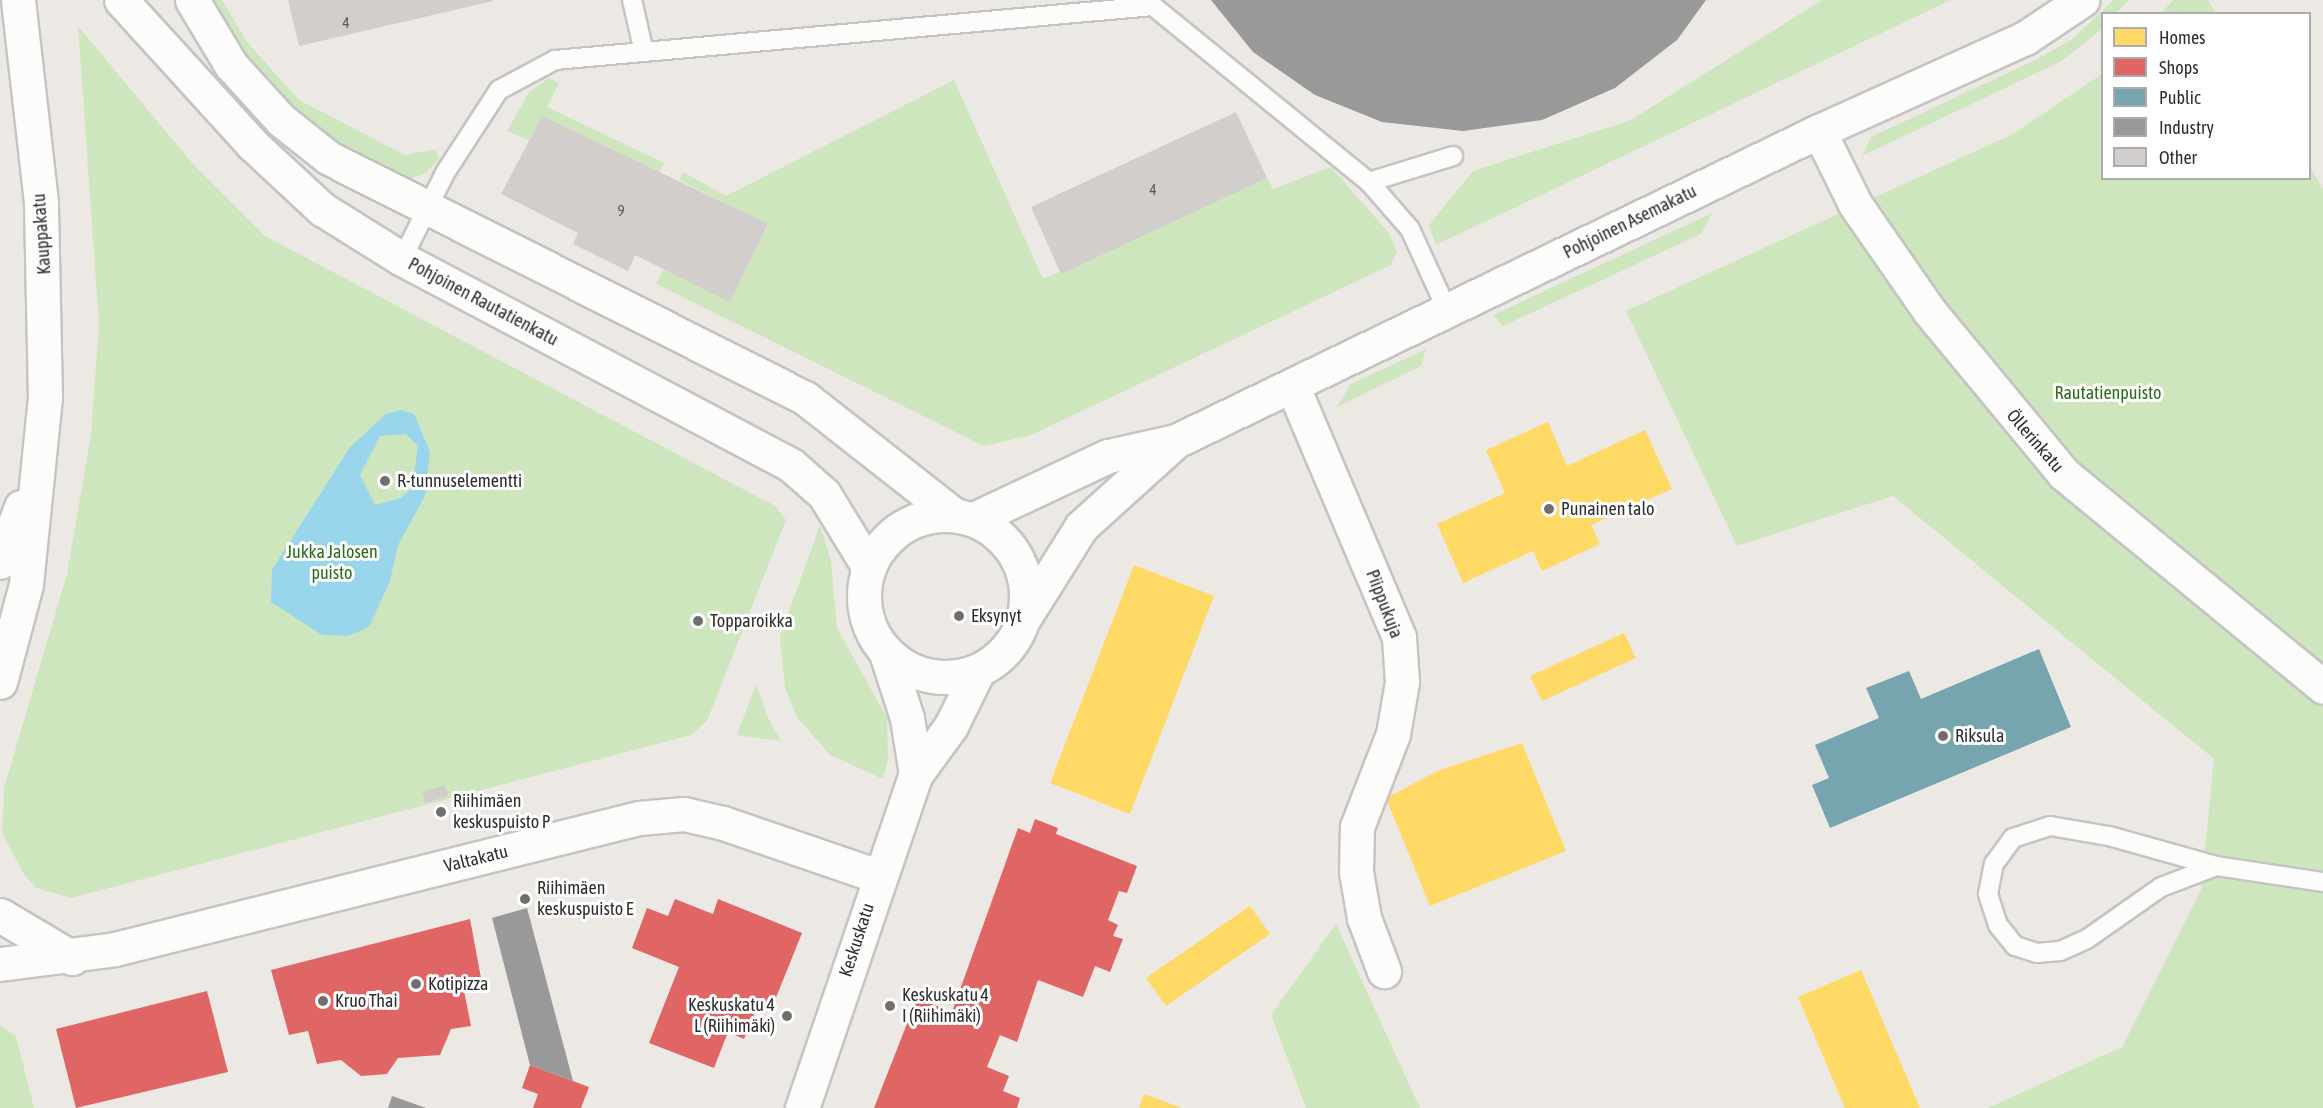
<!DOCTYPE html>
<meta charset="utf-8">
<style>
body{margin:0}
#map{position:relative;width:2323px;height:1108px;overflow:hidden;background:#ece8e4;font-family:"Asap Condensed",sans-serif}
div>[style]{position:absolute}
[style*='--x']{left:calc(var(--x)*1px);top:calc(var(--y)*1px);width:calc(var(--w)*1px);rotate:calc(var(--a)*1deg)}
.green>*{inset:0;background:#cee6be}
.water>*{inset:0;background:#99d6ec}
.homes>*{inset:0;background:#ffd966}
.shops>*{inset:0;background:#e06666}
.public>*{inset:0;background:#76a5af}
.industry>*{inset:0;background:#999}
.building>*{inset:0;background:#d1cecb}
.roads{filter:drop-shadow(2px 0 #c5c4c5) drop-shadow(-2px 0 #c5c4c5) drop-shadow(0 2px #c5c4c5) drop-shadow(0 -2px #c5c4c5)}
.service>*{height:18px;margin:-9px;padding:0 9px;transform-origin:9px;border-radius:9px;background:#fcfcfb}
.minor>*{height:33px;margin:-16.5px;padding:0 16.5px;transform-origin:16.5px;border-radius:16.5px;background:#fcfcfb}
.tertiary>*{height:33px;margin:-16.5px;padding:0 16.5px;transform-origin:16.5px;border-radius:16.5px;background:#fcfcfb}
.tertiary>.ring{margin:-16.5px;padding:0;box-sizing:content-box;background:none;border:33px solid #fcfcfb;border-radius:50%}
.dots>*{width:16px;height:16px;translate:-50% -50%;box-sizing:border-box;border:3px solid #fff;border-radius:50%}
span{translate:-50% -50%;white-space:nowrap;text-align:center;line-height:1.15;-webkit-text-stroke:6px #fff;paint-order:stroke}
.number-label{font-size:15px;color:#585857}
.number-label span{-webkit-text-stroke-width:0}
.street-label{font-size:18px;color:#2e2e2e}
.park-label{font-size:18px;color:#2c6e1b}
.poi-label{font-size:18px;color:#2e2e2e}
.left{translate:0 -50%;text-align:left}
.right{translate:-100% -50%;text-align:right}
.legend{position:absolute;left:2101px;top:12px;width:210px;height:168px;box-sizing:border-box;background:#fff;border:2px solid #ababab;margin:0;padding:8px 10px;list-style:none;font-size:18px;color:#2e2e2e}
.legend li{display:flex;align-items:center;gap:12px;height:30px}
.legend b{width:30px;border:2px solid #ababab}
</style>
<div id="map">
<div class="green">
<div style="clip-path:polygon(212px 0,222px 0,247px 42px,299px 100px,405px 155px,436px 149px,439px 159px,424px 174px,406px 180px,318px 132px,262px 77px,233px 42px)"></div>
<div style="clip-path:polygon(1822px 0,1951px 0,1436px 245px,1429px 225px,1473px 171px,1631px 120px)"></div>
<div style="clip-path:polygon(2114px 0,2129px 0,2116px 13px,2102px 14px,2102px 29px,2060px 62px,1862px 156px,1871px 137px,2037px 59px,2071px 40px)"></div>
<div style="clip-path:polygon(2173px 0,2208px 0,2216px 13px,2161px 13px)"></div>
<div style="clip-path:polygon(78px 26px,192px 163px,265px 236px,775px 506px,786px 520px,707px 721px,691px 735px,71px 898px,36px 888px,25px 876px,2px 833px,4px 788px,67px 574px,91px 434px,99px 324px)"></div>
<div style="clip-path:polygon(2102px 74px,2102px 178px,2310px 178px,2310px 167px,2323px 189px,2323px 1108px,1988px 1108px,2122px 1047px,2201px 890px,2214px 759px,1893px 496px,1737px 546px,1626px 311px,2013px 134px)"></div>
<div style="clip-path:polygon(549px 78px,559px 83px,547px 107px,664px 163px,658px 175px,542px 116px,529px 140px,507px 131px,529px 92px)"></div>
<div style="clip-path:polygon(954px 80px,1043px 279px,1267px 178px,1273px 189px,1331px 167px,1389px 233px,1397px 252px,1391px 265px,1031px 435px,984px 446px,656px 284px,664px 269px,730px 301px,768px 225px,679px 180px,683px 172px,726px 196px)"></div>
<div style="clip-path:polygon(1712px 213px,1701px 234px,1503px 326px,1493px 315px)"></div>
<div style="clip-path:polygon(1426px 349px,1421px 366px,1337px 407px,1351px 384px)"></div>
<div style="clip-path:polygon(820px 525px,831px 561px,837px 628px,887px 718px,888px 760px,883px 779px,830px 755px,797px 717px,785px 688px,780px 636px)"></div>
<div style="clip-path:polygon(756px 684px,769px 720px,781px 741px,737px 735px)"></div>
<div style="clip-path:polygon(1336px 924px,1420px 1108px,1306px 1108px,1271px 1015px)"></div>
<div style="clip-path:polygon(0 1025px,16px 1036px,34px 1108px,0 1108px)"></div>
</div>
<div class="water">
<div style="clip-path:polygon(evenodd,401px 410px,414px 414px,430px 452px,425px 496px,398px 545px,390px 581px,369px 627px,348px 636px,322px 635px,271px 602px,272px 570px,350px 447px,386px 414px,401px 410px,406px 434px,418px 446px,412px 488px,401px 498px,375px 505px,360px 475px,380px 436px,406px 434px)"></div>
</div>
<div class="homes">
<div style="clip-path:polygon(1548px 422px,1567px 466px,1645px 430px,1672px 489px,1591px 525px,1600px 544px,1542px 571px,1533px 551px,1463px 583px,1437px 524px,1505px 493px,1486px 450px)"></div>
<div style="clip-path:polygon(1134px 565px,1214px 596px,1130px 814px,1050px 783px)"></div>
<div style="clip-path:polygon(1624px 633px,1636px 658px,1542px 701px,1530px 676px)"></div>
<div style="clip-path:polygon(1522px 743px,1566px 851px,1430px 906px,1386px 798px,1440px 770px)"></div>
<div style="clip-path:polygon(1250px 906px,1270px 934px,1166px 1006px,1146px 978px)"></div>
<div style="clip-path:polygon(1861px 970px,1920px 1108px,1845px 1108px,1798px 997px)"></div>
<div style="clip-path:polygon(1144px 1094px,1182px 1108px,1139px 1108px)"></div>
</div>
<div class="shops">
<div style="clip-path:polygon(1035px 819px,1058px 828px,1056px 834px,1137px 866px,1127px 893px,1119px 891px,1108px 920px,1118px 925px,1113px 936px,1123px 939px,1110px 972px,1095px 966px,1083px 997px,1038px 980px,1017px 1042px,1000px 1035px,987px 1067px,1009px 1076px,1003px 1091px,1020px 1098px,1017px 1108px,874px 1108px,917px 998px,952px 1012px,1018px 828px,1030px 833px)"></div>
<div style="clip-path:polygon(675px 899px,713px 914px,718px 899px,802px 933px,773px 1005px,760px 1000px,744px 1039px,728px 1032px,714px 1068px,649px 1043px,679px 967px,632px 948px,647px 908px,668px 916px)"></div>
<div style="clip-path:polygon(470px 919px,481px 978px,462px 981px,471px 1026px,451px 1029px,440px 1055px,398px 1058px,387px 1074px,361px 1076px,341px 1060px,317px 1064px,308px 1031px,289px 1035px,271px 970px)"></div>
<div style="clip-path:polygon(207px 991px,228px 1072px,76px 1108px,56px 1029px)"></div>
<div style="clip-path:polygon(530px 1065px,589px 1087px,581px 1108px,533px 1108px,538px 1094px,522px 1088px)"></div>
</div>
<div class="public">
<div style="clip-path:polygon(2039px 649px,2071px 727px,1830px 828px,1812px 785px,1829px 778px,1815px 745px,1879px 718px,1866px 688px,1909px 671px,1921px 699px)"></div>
</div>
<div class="industry">
<div style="clip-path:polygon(1211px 0,1706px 0,1677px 40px,1615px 88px,1542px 120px,1463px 131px,1382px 122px,1315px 95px,1253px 52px)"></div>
<div style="clip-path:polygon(527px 908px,573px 1081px,530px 1065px,492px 918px)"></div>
<div style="clip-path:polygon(392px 1096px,426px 1108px,388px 1108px)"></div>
</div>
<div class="building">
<div style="clip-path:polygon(288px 0,493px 0,493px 1px,299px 46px)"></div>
<div style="clip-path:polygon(1236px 112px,1267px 178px,1061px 274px,1031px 207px)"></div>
<div style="clip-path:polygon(542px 116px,768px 224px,730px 302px,635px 255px,628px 271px,573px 244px,578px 233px,501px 194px)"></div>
<div style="clip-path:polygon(445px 785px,448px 796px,425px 803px,422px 792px)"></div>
</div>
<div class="roads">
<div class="service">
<div style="--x:632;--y:0;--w:53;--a:77"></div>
<div style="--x:1369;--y:182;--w:88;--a:-17.2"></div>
<div style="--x:402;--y:259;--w:96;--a:-63.4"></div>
<div style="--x:445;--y:173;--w:99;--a:-57"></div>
<div style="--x:499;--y:90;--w:64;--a:-28.2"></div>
<div style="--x:555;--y:60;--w:600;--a:-5.16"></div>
<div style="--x:1153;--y:6;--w:279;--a:39.2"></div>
<div style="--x:1369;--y:182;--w:62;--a:48.9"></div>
<div style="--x:1410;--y:229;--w:89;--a:65.4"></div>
<div style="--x:2216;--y:866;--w:59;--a:159.1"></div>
<div style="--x:2161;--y:887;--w:90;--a:144.9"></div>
<div style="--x:2087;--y:939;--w:30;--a:156"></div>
<div style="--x:2060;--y:951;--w:23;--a:175"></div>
<div style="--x:2037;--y:953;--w:23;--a:-162"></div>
<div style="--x:2015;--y:946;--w:27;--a:-129"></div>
<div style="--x:1998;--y:925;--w:33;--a:-108"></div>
<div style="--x:1988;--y:894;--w:31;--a:-79"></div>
<div style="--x:1994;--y:864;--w:32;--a:-54"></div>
<div style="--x:2013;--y:838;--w:39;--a:-18"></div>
<div style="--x:2050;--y:826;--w:60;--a:9.6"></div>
<div style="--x:2109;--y:836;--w:111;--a:15.7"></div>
<div style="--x:2216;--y:866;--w:108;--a:8.5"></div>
</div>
<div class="minor">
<div style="--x:1819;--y:131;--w:81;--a:63.7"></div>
<div style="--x:1855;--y:204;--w:131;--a:55.2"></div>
<div style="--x:1930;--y:312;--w:210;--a:50.4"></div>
<div style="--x:2064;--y:474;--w:335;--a:39.4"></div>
<div style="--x:1292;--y:385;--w:274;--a:67"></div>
<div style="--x:1399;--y:637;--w:45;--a:86.2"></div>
<div style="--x:1402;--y:682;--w:53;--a:99.8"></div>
<div style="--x:1393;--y:734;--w:100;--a:111.2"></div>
<div style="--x:1357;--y:827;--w:45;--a:91.3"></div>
<div style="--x:1356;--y:872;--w:47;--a:80.1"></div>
<div style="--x:1364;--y:918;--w:57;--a:69.3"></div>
</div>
<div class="tertiary">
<div style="--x:121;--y:0;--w:195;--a:47.7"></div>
<div style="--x:252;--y:144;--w:96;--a:42.9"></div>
<div style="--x:322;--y:209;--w:94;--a:32"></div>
<div style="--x:402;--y:259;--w:440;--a:27.9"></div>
<div style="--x:791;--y:465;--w:44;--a:41.3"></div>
<div style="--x:824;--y:494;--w:84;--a:58.6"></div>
<div style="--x:192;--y:0;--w:76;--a:59"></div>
<div style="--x:231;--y:65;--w:74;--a:47.7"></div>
<div style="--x:281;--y:120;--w:61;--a:38.4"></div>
<div style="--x:329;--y:158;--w:533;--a:26.76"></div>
<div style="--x:805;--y:398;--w:188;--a:38.1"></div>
<div class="ring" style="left:864px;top:515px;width:129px;height:129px"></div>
<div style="--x:974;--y:519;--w:148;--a:-25.2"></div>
<div style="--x:1108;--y:456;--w:70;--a:-12.4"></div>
<div style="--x:1176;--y:441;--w:714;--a:-25.74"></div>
<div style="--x:1819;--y:131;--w:226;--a:-24.3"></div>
<div style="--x:2025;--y:38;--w:69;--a:-33.7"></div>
<div style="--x:0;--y:562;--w:59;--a:-69.1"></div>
<div style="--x:1024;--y:618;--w:107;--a:-57.9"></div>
<div style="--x:1081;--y:527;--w:128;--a:-42.2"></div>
<div style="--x:886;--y:653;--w:68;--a:72.1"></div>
<div style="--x:907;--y:718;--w:57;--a:80.9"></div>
<div style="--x:0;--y:682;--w:101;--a:-75.1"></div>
<div style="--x:26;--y:584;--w:187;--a:-84.2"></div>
<div style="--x:45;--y:398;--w:196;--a:-91.2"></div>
<div style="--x:41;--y:202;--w:203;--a:-96.5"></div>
<div style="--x:0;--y:915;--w:84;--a:30.8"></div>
<div style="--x:0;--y:964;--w:116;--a:-7.4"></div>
<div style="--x:115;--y:949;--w:540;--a:-14.04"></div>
<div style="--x:639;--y:818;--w:45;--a:-5.1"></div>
<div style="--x:684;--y:814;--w:40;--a:13"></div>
<div style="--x:723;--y:823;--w:164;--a:18.9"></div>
<div style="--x:802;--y:1108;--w:353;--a:-71.2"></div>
<div style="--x:916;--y:774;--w:59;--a:-53.9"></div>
<div style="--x:951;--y:726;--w:61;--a:-63.9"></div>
</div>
</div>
<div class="dots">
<div style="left:385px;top:481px;background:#706f6e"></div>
<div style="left:1549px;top:509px;background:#706f6e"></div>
<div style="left:959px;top:616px;background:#706f6e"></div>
<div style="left:698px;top:621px;background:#706f6e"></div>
<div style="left:1943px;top:736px;background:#706f6e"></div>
<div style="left:441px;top:812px;background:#706f6e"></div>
<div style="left:525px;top:899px;background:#706f6e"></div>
<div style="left:416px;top:984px;background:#706f6e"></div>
<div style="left:323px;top:1001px;background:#706f6e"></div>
<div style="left:890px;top:1006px;background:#706f6e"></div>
<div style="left:787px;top:1016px;background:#706f6e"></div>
</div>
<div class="number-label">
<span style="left:346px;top:23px">4</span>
<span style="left:1153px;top:190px">4</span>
<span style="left:621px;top:211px">9</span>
</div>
<div class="street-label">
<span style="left:1630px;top:222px;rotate:-26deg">Pohjoinen Asemakatu</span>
<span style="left:42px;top:234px;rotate:-94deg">Kauppakatu</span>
<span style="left:483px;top:302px;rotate:28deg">Pohjoinen Rautatienkatu</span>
<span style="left:2035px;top:441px;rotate:49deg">Öllerinkatu</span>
<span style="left:1384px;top:604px;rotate:69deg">Piippukuja</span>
<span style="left:476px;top:859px;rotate:-14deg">Valtakatu</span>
<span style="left:857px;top:940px;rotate:-72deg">Keskuskatu</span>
</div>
<div class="park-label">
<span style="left:2108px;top:393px">Rautatienpuisto</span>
<span style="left:332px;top:563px">Jukka Jalosen<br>puisto</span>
</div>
<div class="poi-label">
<span class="left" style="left:397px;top:481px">R-tunnuselementti</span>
<span class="left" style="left:1561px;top:509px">Punainen talo</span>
<span class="left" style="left:971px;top:616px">Eksynyt</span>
<span class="left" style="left:710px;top:621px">Topparoikka</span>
<span class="left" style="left:1955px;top:736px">Riksula</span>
<span class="left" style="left:453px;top:812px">Riihimäen<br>keskuspuisto P</span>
<span class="left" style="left:537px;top:899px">Riihimäen<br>keskuspuisto E</span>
<span class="left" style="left:428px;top:984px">Kotipizza</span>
<span class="left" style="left:902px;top:1006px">Keskuskatu 4<br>I (Riihimäki)</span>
<span class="left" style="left:335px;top:1001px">Kruo Thai</span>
<span class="right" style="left:775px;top:1016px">Keskuskatu 4<br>L (Riihimäki)</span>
</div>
<ul class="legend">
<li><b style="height:16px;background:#ffd966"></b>Homes</li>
<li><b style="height:16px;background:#e06666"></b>Shops</li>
<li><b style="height:16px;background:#76a5af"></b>Public</li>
<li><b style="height:16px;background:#999"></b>Industry</li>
<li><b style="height:16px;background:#d1cecb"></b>Other</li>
</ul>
</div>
